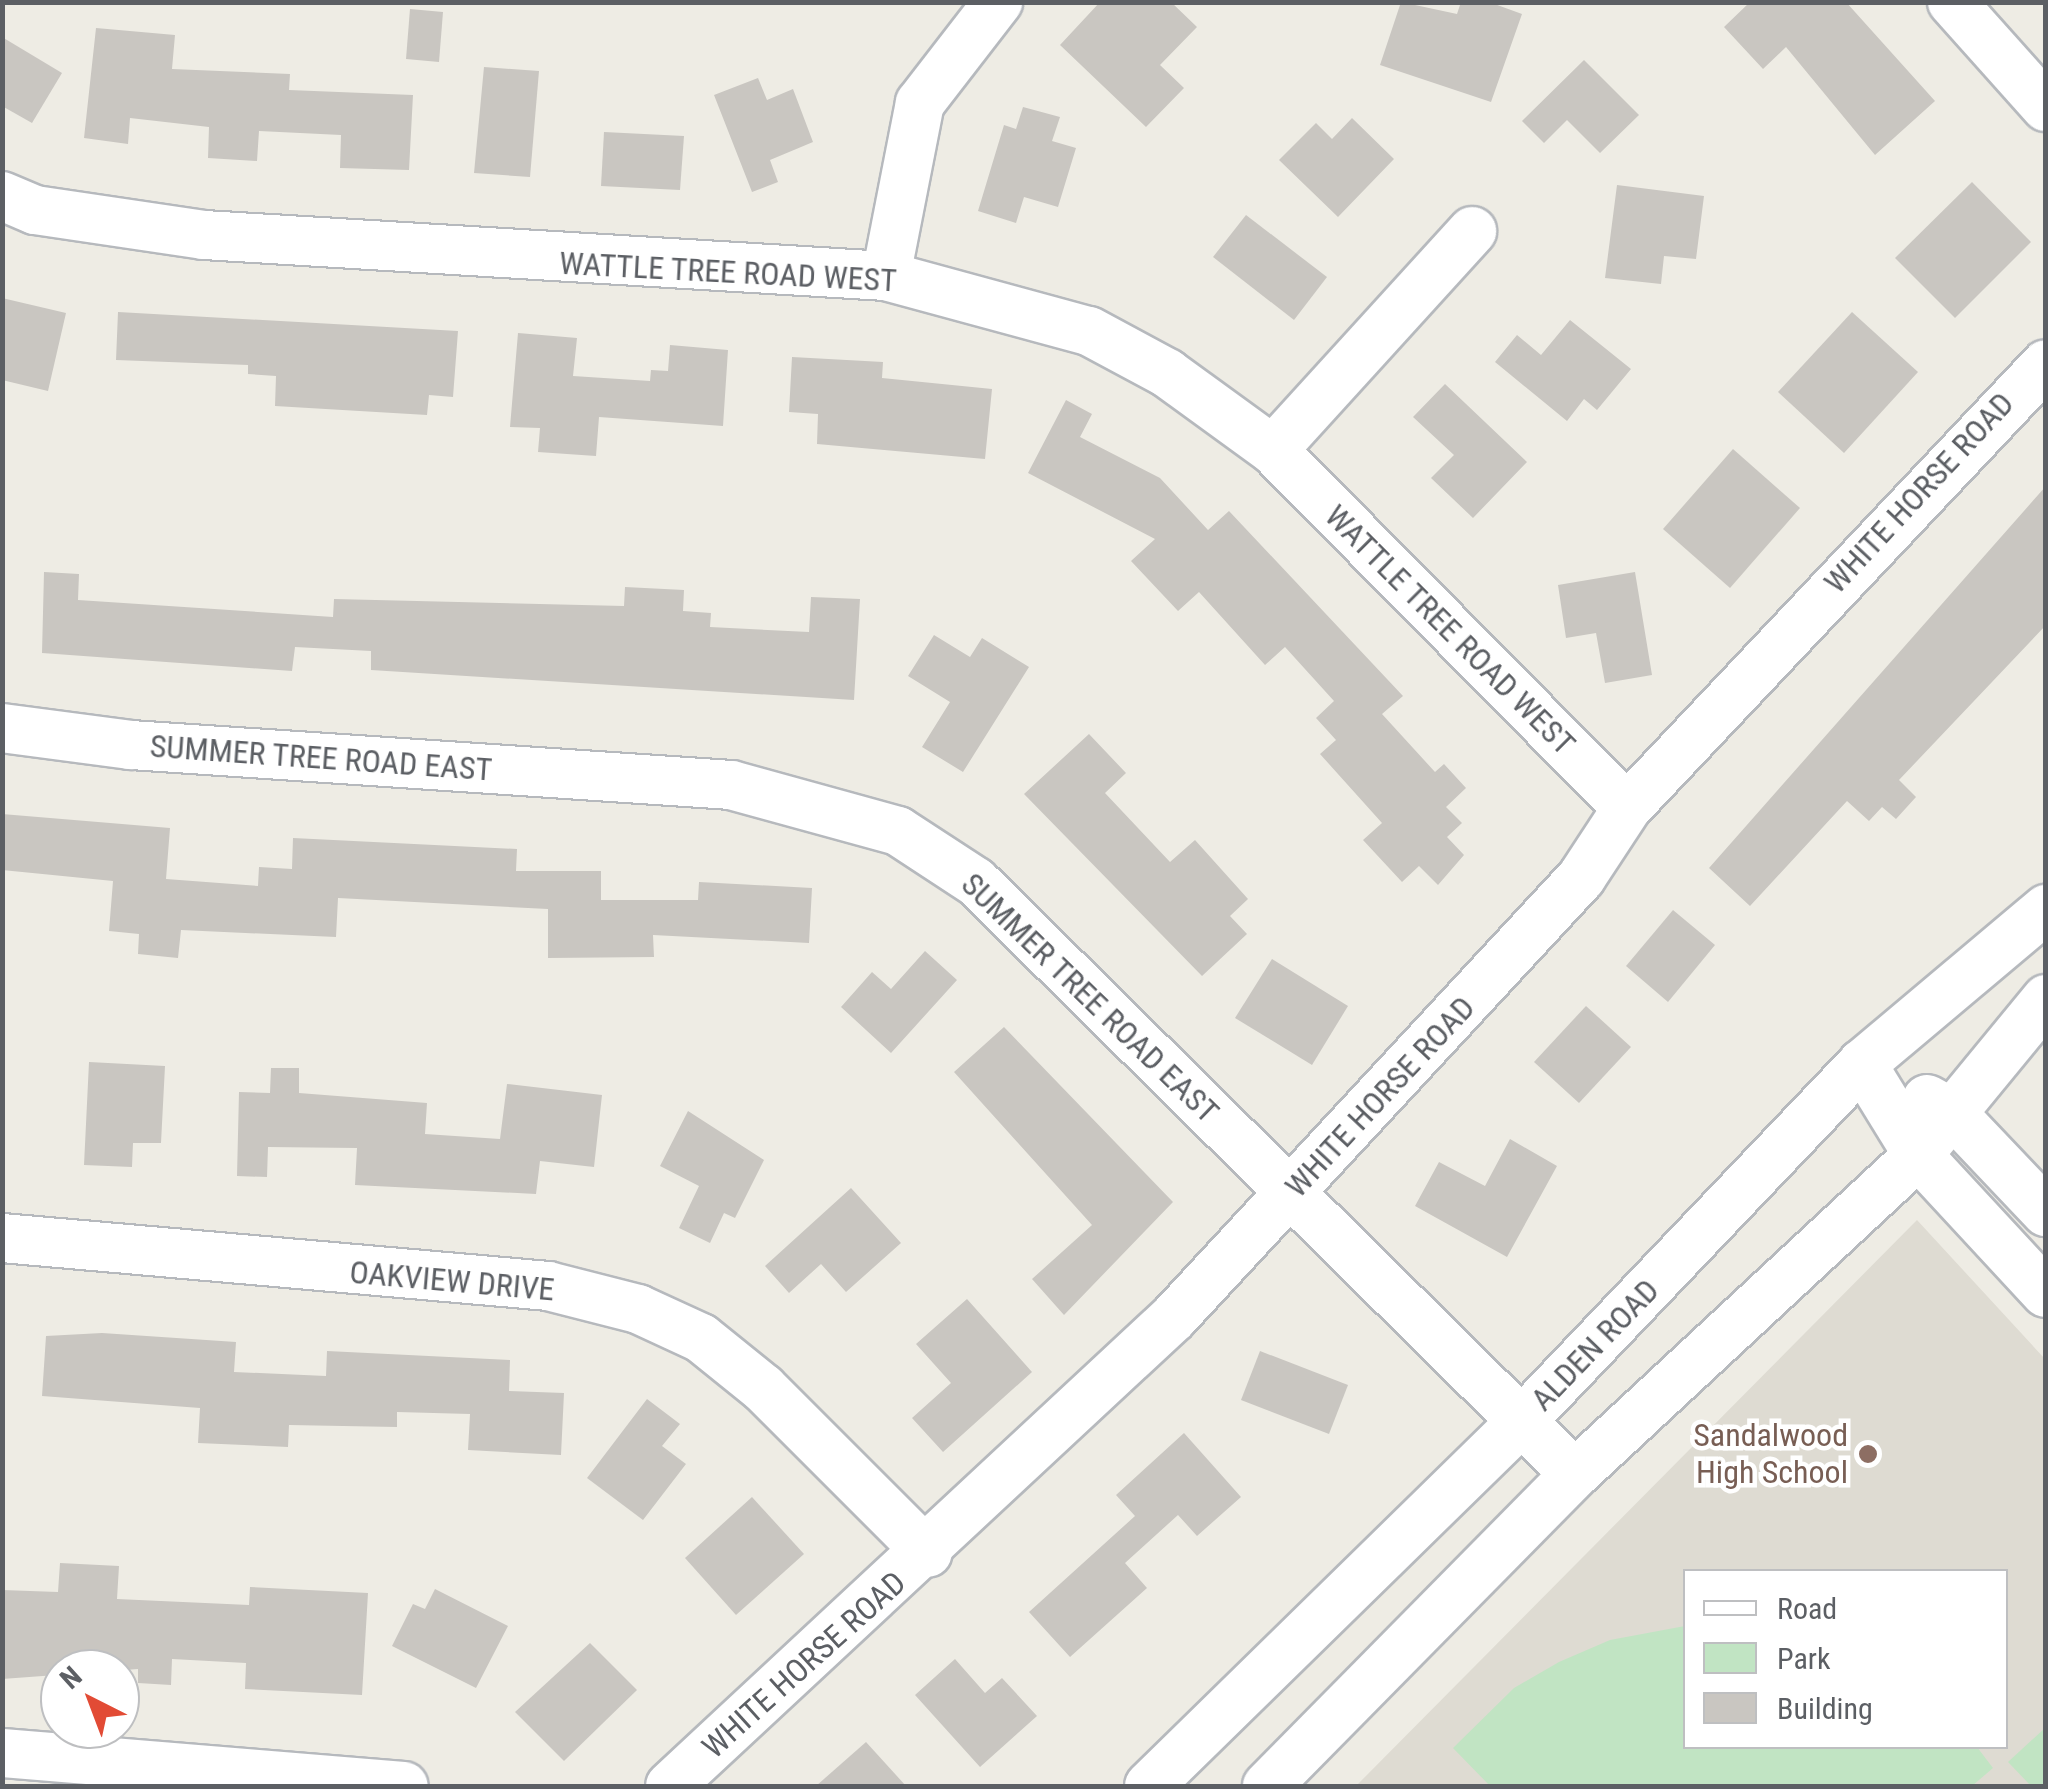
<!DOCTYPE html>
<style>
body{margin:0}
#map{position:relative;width:2048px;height:1789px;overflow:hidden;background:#eeece4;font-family:"Roboto Condensed",sans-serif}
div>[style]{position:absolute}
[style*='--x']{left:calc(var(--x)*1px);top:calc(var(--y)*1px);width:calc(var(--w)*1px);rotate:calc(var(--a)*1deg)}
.education>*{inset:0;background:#dedbd2}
.green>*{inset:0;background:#c1e4c3}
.building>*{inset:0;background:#c9c6c1}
.roads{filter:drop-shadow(2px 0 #b6b9bd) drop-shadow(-2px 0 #b6b9bd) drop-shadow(0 2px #b6b9bd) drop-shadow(0 -2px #b6b9bd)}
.minor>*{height:48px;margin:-24px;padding:0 24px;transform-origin:24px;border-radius:24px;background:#fff}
.dots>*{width:28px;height:28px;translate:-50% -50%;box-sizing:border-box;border:5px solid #fff;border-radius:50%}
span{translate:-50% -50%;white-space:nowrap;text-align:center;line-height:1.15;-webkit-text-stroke:9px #fff;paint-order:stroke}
.street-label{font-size:32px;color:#5c5f64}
.education-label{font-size:32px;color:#785e54}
.right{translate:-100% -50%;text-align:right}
.frame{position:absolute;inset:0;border:5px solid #5c5f64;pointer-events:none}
.legend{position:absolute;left:1683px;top:1569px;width:325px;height:180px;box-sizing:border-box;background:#fff;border:2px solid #bebfc1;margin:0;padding:12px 18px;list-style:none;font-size:30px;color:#5c5f64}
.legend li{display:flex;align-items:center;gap:20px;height:50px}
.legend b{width:50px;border:2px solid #bebfc1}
.north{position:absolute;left:40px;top:1649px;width:100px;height:100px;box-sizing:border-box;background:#fff;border:2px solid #bebfc1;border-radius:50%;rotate:318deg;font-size:28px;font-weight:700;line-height:40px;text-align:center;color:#5c5f64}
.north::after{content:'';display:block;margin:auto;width:35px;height:45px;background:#e24b35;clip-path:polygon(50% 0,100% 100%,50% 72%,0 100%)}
</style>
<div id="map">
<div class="education">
<div style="clip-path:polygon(evenodd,1917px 1220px,2045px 1359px,2045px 1786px,1356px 1786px,1917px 1220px,1686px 1572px,2006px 1572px,2006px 1746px,1686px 1746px,1686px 1572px)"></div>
</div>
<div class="green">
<div style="clip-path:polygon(1685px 1626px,1686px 1746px,1977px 1747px,1993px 1768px,1972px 1786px,1490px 1786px,1453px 1748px,1514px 1688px,1559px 1662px,1610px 1640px)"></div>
<div style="clip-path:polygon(2045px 1728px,2045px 1786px,2031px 1786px,2008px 1762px)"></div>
</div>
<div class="building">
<div style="clip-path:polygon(1100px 2px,1171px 2px,1197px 27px,1160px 65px,1184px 88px,1146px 127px,1060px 45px)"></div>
<div style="clip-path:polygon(1401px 2px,1457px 14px,1461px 2px,1489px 2px,1522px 14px,1491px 102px,1380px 65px)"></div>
<div style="clip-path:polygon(1750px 2px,1846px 2px,1935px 101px,1875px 155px,1786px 47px,1763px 69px,1724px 27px)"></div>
<div style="clip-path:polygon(410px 9px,443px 12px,439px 62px,406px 59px)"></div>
<div style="clip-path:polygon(96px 28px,175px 35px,172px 69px,290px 74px,289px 90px,413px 95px,409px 170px,340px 168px,341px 135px,259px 131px,257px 161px,208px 158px,209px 127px,130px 118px,128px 144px,84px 138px)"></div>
<div style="clip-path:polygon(2px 37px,62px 73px,32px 123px,2px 106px)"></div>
<div style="clip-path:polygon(1584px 60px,1639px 115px,1600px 153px,1567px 120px,1544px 143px,1522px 121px)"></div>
<div style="clip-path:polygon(484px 67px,539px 71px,530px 177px,474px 173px)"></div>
<div style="clip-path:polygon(758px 78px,767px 100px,793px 89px,813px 142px,770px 160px,778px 182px,752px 192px,714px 95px)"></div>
<div style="clip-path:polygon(1023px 107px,1060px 117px,1052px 141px,1076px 148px,1058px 207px,1024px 197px,1016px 223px,978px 211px,1004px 125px,1016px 129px)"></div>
<div style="clip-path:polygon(1352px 118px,1394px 159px,1338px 217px,1279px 160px,1316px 123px,1332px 139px)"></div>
<div style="clip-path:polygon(604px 132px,684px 136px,680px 190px,601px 186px)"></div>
<div style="clip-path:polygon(1972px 182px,2031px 242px,1955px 318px,1895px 258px)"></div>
<div style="clip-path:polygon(1617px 185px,1704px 196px,1696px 259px,1664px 256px,1661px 284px,1605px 278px)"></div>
<div style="clip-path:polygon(1246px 215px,1327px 277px,1294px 320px,1213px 257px)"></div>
<div style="clip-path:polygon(2px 298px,66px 313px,48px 391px,2px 380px)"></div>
<div style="clip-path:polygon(118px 312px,458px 331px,453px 397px,429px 395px,427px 415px,275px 406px,276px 376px,248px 374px,248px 365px,116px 360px)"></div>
<div style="clip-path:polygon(1852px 312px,1918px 372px,1844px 453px,1778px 392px)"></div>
<div style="clip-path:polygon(1570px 320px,1631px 369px,1597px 410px,1584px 399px,1567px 421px,1495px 362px,1517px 335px,1541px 355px)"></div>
<div style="clip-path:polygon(518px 333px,577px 338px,573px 376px,650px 381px,651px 370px,668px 371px,670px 345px,728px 350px,723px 426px,599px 417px,596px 456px,538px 452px,540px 428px,510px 427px)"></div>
<div style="clip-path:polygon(792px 357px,883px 362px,882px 378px,992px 389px,985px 459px,817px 444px,818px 414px,789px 412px)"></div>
<div style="clip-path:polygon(1445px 384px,1527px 462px,1473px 518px,1431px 478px,1454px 455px,1413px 417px)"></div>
<div style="clip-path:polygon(1066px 400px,1092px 414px,1080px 437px,1160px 478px,1208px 530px,1229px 511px,1403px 696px,1382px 714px,1435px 772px,1444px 764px,1466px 788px,1446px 807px,1462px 823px,1447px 837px,1464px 855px,1438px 885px,1419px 866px,1402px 882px,1363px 840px,1382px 823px,1320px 754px,1336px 740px,1316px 718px,1334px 701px,1285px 647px,1265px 665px,1199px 592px,1178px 611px,1131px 561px,1155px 539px,1028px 473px)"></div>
<div style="clip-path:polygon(1733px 449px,1800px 508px,1730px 588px,1663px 529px)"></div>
<div style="clip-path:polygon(2046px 486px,2046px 625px,1899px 780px,1916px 797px,1896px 819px,1882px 807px,1869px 821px,1847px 801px,1750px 906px,1709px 868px)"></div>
<div style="clip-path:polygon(44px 572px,79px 574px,78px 600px,333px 617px,334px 599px,624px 606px,625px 587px,684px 590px,683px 611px,711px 613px,710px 627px,809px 632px,811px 597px,860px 599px,854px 700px,371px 670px,371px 651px,295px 647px,292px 671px,42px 653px)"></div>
<div style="clip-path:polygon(1635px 572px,1652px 675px,1605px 683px,1596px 633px,1566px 638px,1558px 585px)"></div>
<div style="clip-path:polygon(934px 635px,970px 657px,982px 638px,1029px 667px,963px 772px,922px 747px,950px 702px,908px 676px)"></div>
<div style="clip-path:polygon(1089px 734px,1126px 773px,1105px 793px,1170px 862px,1195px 840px,1248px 899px,1230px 916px,1247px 934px,1202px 976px,1024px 794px)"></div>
<div style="clip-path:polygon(2px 814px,170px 828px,166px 879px,258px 886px,259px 867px,292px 869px,293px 838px,517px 849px,516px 871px,601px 871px,601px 900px,698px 900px,699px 882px,812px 888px,809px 943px,653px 935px,654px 957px,548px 958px,548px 909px,338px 898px,336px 937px,181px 930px,178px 958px,138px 954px,139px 934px,109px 931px,113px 881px,2px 870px)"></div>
<div style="clip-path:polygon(1673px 910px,1715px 945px,1668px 1002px,1626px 966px)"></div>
<div style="clip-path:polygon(925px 951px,957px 980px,891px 1053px,841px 1007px,872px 972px,891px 989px)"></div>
<div style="clip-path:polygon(1272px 959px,1348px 1006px,1312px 1065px,1235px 1018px)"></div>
<div style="clip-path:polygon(1586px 1006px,1631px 1047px,1579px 1103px,1534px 1062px)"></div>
<div style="clip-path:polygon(1004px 1027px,1173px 1202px,1064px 1315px,1032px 1279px,1092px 1225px,954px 1072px)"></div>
<div style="clip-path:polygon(89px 1062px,165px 1066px,161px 1143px,133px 1143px,132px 1167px,84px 1165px)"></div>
<div style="clip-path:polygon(271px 1068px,299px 1068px,299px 1093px,427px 1103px,425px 1134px,500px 1139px,507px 1084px,602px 1095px,594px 1167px,540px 1161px,536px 1194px,355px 1185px,357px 1148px,268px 1147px,267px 1177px,237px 1176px,239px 1092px,270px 1093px)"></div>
<div style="clip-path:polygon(688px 1111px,764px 1160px,735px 1218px,724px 1213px,710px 1243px,679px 1228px,699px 1186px,660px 1166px)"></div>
<div style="clip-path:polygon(1510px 1139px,1557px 1166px,1507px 1257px,1415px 1206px,1439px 1162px,1485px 1186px)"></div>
<div style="clip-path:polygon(851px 1188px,901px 1243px,846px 1292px,821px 1264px,789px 1293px,765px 1266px)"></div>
<div style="clip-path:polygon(967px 1299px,1032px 1372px,943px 1452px,912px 1418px,951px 1383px,916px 1344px)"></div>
<div style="clip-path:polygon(102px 1333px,236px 1342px,234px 1372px,326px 1376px,327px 1351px,510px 1360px,509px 1391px,564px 1393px,561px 1455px,468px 1450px,470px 1414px,397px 1412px,397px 1427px,289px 1425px,288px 1447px,198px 1443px,200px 1408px,42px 1396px,46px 1336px)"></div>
<div style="clip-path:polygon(1260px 1351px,1348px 1385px,1329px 1434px,1241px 1400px)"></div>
<div style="clip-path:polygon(647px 1399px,680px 1424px,662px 1446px,686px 1464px,643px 1520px,587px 1478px)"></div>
<div style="clip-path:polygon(1184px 1433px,1241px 1497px,1197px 1536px,1178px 1515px,1125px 1563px,1147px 1588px,1070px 1657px,1029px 1612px,1135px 1516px,1116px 1495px)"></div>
<div style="clip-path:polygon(752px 1497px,804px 1554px,736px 1615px,685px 1558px)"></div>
<div style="clip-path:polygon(60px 1563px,119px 1566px,117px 1599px,249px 1605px,250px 1587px,368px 1593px,362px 1695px,245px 1689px,246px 1663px,172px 1659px,171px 1685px,138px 1683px,138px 1669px,2px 1679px,2px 1590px,58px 1592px)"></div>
<div style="clip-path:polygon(435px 1589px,508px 1626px,476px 1688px,392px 1646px,413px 1604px,425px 1609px)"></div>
<div style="clip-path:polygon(590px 1643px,637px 1690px,564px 1761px,515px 1712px)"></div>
<div style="clip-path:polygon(955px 1659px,985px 1693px,1002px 1678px,1037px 1716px,980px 1767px,915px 1695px)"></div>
<div style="clip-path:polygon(866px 1742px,906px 1786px,816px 1786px)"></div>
</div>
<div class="roads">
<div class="minor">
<div style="--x:1952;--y:2;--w:141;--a:48.2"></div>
<div style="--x:2;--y:196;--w:36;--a:23"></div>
<div style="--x:35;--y:210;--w:171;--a:8.4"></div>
<div style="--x:204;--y:235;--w:683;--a:3.44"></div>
<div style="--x:886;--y:276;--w:210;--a:15.2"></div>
<div style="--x:1089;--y:331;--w:89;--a:28.3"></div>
<div style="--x:1167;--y:373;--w:131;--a:36"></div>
<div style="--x:1273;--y:450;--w:503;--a:45.32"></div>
<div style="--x:886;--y:276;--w:176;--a:-78.9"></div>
<div style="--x:920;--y:103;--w:128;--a:-52.3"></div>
<div style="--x:1273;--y:450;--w:296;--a:-47.7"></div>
<div style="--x:2;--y:728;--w:130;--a:7.5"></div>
<div style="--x:131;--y:745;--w:601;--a:3.81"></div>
<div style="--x:731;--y:785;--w:173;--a:15.4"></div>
<div style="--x:898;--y:831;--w:93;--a:33.2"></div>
<div style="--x:976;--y:882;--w:842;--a:44.66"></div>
<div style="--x:1862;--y:1064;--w:107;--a:58.4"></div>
<div style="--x:1918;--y:1155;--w:188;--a:47.2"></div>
<div style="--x:1927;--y:1099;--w:29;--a:29"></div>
<div style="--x:1952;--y:1113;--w:137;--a:46.5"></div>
<div style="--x:2;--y:1238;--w:548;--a:5.02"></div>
<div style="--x:548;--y:1286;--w:93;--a:14.3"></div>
<div style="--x:638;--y:1309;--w:69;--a:24.7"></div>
<div style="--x:701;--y:1338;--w:80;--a:38.9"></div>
<div style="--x:763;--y:1388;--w:233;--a:45"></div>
<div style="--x:2;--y:1753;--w:403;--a:4.7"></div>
<div style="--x:670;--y:1786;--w:688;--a:-42.94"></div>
<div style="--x:1174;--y:1317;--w:599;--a:-47.17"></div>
<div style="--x:1581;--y:878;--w:84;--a:-56.7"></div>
<div style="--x:1627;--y:808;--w:610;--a:-46.66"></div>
<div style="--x:1149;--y:1786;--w:519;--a:-44.38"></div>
<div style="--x:1520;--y:1423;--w:496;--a:-46.4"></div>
<div style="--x:1862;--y:1064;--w:241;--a:-40.1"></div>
<div style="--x:1267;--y:1786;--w:438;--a:-45.4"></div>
<div style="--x:1575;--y:1474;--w:468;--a:-42.9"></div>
<div style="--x:1918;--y:1155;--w:202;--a:-50.6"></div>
</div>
</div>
<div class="dots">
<div style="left:1868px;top:1454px;background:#8d6e63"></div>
</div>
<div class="street-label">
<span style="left:728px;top:272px;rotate:3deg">WATTLE TREE ROAD WEST</span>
<span style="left:1919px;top:493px;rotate:-47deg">WHITE HORSE ROAD</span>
<span style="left:1450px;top:630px;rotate:45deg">WATTLE TREE ROAD WEST</span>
<span style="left:321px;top:758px;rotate:4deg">SUMMER TREE ROAD EAST</span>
<span style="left:1090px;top:998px;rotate:44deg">SUMMER TREE ROAD EAST</span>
<span style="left:1380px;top:1097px;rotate:-47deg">WHITE HORSE ROAD</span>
<span style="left:452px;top:1281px;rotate:5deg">OAKVIEW DRIVE</span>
<span style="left:1595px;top:1345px;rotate:-46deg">ALDEN ROAD</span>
<span style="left:804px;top:1665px;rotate:-42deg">WHITE HORSE ROAD</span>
</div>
<div class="education-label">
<span class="right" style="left:1848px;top:1454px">Sandalwood<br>High School</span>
</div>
<div class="frame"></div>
<ul class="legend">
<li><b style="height:12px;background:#fff"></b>Road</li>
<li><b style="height:28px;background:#c1e4c3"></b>Park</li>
<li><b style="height:28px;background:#c9c6c1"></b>Building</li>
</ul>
<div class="north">N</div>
</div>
